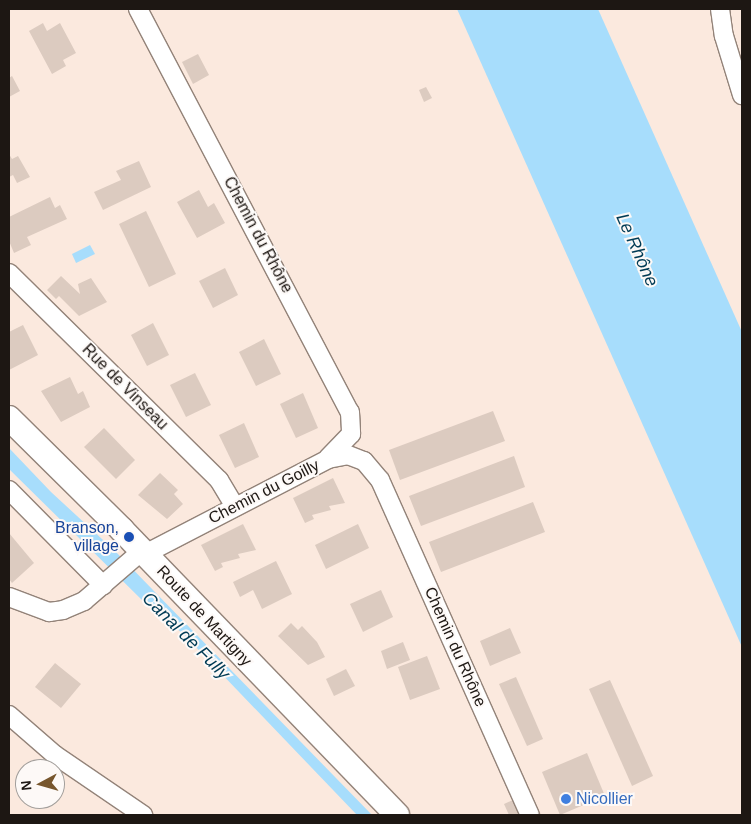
<!DOCTYPE html>
<meta charset="utf-8">
<style>
body{margin:0}
#map{position:relative;width:751px;height:824px;overflow:hidden;background:#fbe9de;font-family:Arial,sans-serif}
div>[style]{position:absolute}
[style*='--x']{left:calc(var(--x)*1px);top:calc(var(--y)*1px);width:calc(var(--w)*1px);rotate:calc(var(--a)*1deg)}
.water>*{inset:0;background:#a7ddfc}
.building>*{inset:0;background:#dccbc0}
.roads{filter:drop-shadow(1px 0 #938379) drop-shadow(-1px 0 #938379) drop-shadow(0 1px #938379) drop-shadow(0 -1px #938379)}
.minor>*{height:18px;margin:-9px;padding:0 9px;transform-origin:9px;border-radius:9px;background:#fff}
.secondary>*{height:24px;margin:-12px;padding:0 12px;transform-origin:12px;border-radius:12px;background:#fff}
.dots>*{width:14px;height:14px;translate:-50% -50%;box-sizing:border-box;border:2px solid #fdf9f7;border-radius:50%}
span{translate:-50% -50%;white-space:nowrap;text-align:center;line-height:1.15;-webkit-text-stroke:4px #fdf9f7;paint-order:stroke}
.street-label{font-size:16px;color:#1d1713}
.transit-label{font-size:16px;color:#164399}
.right{translate:-100% -50%;text-align:right}
.shop-label{font-size:16px;color:#366cbe}
.left{translate:0 -50%;text-align:left}
.water-label{font-size:18px;color:#003b55;font-style:italic}
.frame{position:absolute;inset:0;border:10px solid #1d1713;pointer-events:none}
.north{position:absolute;left:15px;top:759px;width:50px;height:50px;box-sizing:border-box;background:#fdf9f7;border:1px solid #a39f9c;border-radius:50%;rotate:264deg;font-size:14px;font-weight:700;line-height:20px;text-align:center;color:#1d1713}
.north::after{content:'';display:block;margin:auto;width:18px;height:22px;background:#77562d;clip-path:polygon(50% 0,100% 100%,50% 72%,0 100%)}
</style>
<div id="map">
<div class="water">
<div style="clip-path:polygon(457px 9px,598px 9px,742px 332px,742px 647px)"></div>
<div style="clip-path:polygon(90px 245px,95px 254px,76px 263px,72px 254px)"></div>
<div style="clip-path:polygon(9px 448px,51px 492px,115px 551px,372px 815px,357px 815px,194px 645px,153px 605px,143px 601px,9px 469px)"></div>
</div>
<div class="building">
<div style="clip-path:polygon(43px 23px,47px 31px,60px 23px,76px 53px,63px 60px,66px 66px,52px 74px,29px 31px)"></div>
<div style="clip-path:polygon(198px 54px,209px 75px,193px 84px,182px 62px)"></div>
<div style="clip-path:polygon(12px 76px,20px 91px,9px 97px,9px 78px)"></div>
<div style="clip-path:polygon(426px 87px,432px 98px,424px 102px,419px 90px)"></div>
<div style="clip-path:polygon(9px 154px,12px 159px,18px 156px,30px 177px,17px 183px,13px 175px,9px 177px)"></div>
<div style="clip-path:polygon(139px 161px,151px 187px,103px 210px,94px 192px,121px 180px,116px 171px)"></div>
<div style="clip-path:polygon(199px 190px,208px 207px,214px 203px,225px 223px,197px 238px,177px 202px)"></div>
<div style="clip-path:polygon(50px 197px,55px 208px,60px 205px,67px 219px,27px 237px,31px 245px,14px 253px,9px 241px,9px 217px)"></div>
<div style="clip-path:polygon(146px 211px,176px 274px,149px 287px,119px 224px)"></div>
<div style="clip-path:polygon(225px 268px,238px 295px,213px 308px,199px 281px)"></div>
<div style="clip-path:polygon(61px 276px,80px 294px,78px 284px,91px 278px,107px 302px,79px 316px,59px 296px,56px 299px,47px 290px)"></div>
<div style="clip-path:polygon(153px 323px,169px 355px,147px 366px,131px 335px)"></div>
<div style="clip-path:polygon(23px 325px,38px 355px,9px 370px,9px 332px)"></div>
<div style="clip-path:polygon(264px 339px,281px 374px,256px 386px,239px 352px)"></div>
<div style="clip-path:polygon(195px 373px,211px 405px,186px 417px,170px 385px)"></div>
<div style="clip-path:polygon(70px 377px,78px 394px,83px 391px,90px 407px,61px 422px,41px 391px)"></div>
<div style="clip-path:polygon(303px 393px,318px 428px,296px 438px,280px 404px)"></div>
<div style="clip-path:polygon(493px 411px,505px 441px,400px 480px,389px 450px)"></div>
<div style="clip-path:polygon(244px 423px,259px 457px,235px 468px,219px 435px)"></div>
<div style="clip-path:polygon(104px 428px,135px 460px,116px 479px,84px 447px)"></div>
<div style="clip-path:polygon(514px 456px,525px 487px,421px 526px,409px 496px)"></div>
<div style="clip-path:polygon(160px 473px,178px 490px,174px 494px,183px 504px,167px 519px,138px 495px)"></div>
<div style="clip-path:polygon(333px 478px,345px 503px,329px 506px,331px 510px,312px 515px,314px 519px,305px 523px,293px 498px)"></div>
<div style="clip-path:polygon(533px 502px,545px 532px,441px 572px,429px 542px)"></div>
<div style="clip-path:polygon(243px 524px,256px 550px,238px 554px,240px 558px,221px 563px,223px 567px,215px 571px,201px 545px)"></div>
<div style="clip-path:polygon(358px 524px,369px 548px,326px 569px,315px 545px)"></div>
<div style="clip-path:polygon(9px 533px,34px 563px,12px 583px,9px 579px)"></div>
<div style="clip-path:polygon(276px 561px,292px 594px,262px 609px,253px 590px,240px 597px,233px 582px)"></div>
<div style="clip-path:polygon(381px 590px,393px 617px,363px 632px,350px 604px)"></div>
<div style="clip-path:polygon(291px 623px,298px 630px,302px 626px,317px 642px,325px 657px,308px 665px,278px 636px)"></div>
<div style="clip-path:polygon(510px 628px,521px 653px,490px 666px,480px 641px)"></div>
<div style="clip-path:polygon(403px 642px,410px 660px,387px 669px,381px 651px)"></div>
<div style="clip-path:polygon(427px 656px,440px 689px,410px 700px,398px 667px)"></div>
<div style="clip-path:polygon(55px 663px,81px 684px,61px 708px,35px 687px)"></div>
<div style="clip-path:polygon(346px 669px,355px 686px,334px 696px,326px 679px)"></div>
<div style="clip-path:polygon(516px 677px,543px 739px,527px 746px,499px 684px)"></div>
<div style="clip-path:polygon(610px 680px,653px 776px,632px 786px,589px 689px)"></div>
<div style="clip-path:polygon(587px 753px,605px 796px,560px 815px,542px 772px)"></div>
<div style="clip-path:polygon(515px 799px,522px 815px,509px 815px,504px 804px)"></div>
</div>
<div class="roads">
<div class="minor">
<div style="--x:138;--y:9;--w:455;--a:62.3"></div>
<div style="--x:350;--y:412;--w:22;--a:87"></div>
<div style="--x:351;--y:434;--w:33;--a:134"></div>
<div style="--x:720;--y:9;--w:27;--a:82"></div>
<div style="--x:724;--y:36;--w:62;--a:73"></div>
<div style="--x:9;--y:273;--w:295;--a:44.6"></div>
<div style="--x:219;--y:480;--w:31;--a:59"></div>
<div style="--x:9;--y:490;--w:134;--a:45.3"></div>
<div style="--x:145;--y:554;--w:206;--a:-27.4"></div>
<div style="--x:328;--y:459;--w:20;--a:-11"></div>
<div style="--x:348;--y:455;--w:17;--a:21"></div>
<div style="--x:364;--y:461;--w:25;--a:50"></div>
<div style="--x:380;--y:480;--w:367;--a:65.9"></div>
<div style="--x:9;--y:597;--w:43;--a:20.6"></div>
<div style="--x:49;--y:612;--w:14;--a:-8"></div>
<div style="--x:63;--y:610;--w:23;--a:-23"></div>
<div style="--x:84;--y:601;--w:77;--a:-40.8"></div>
<div style="--x:9;--y:715;--w:61;--a:41"></div>
<div style="--x:55;--y:755;--w:107;--a:34.3"></div>
</div>
<div class="secondary">
<div style="--x:9;--y:418;--w:159;--a:44.7"></div>
<div style="--x:122;--y:530;--w:396;--a:46"></div>
</div>
</div>
<div class="dots">
<div style="left:129px;top:537px;background:#1a4fb4"></div>
<div style="left:566px;top:799px;background:#3f7fe0"></div>
</div>
<div class="street-label">
<span style="left:258px;top:235px;rotate:62deg">Chemin du Rhône</span>
<span style="left:125px;top:387px;rotate:45deg">Rue de Vinseau</span>
<span style="left:264px;top:492px;rotate:-27deg">Chemin du Goilly</span>
<span style="left:204px;top:616px;rotate:47deg">Route de Martigny</span>
<span style="left:455px;top:647px;rotate:66deg">Chemin du Rhône</span>
</div>
<div class="transit-label">
<span class="right" style="left:119px;top:537px">Branson,<br>village</span>
</div>
<div class="shop-label">
<span class="left" style="left:576px;top:799px">Nicollier</span>
</div>
<div class="water-label">
<span style="left:637px;top:250px;rotate:66deg">Le Rhône</span>
<span style="left:186px;top:636px;rotate:45deg">Canal de Fully</span>
</div>
<div class="frame"></div>
<div class="north">N</div>
</div>
